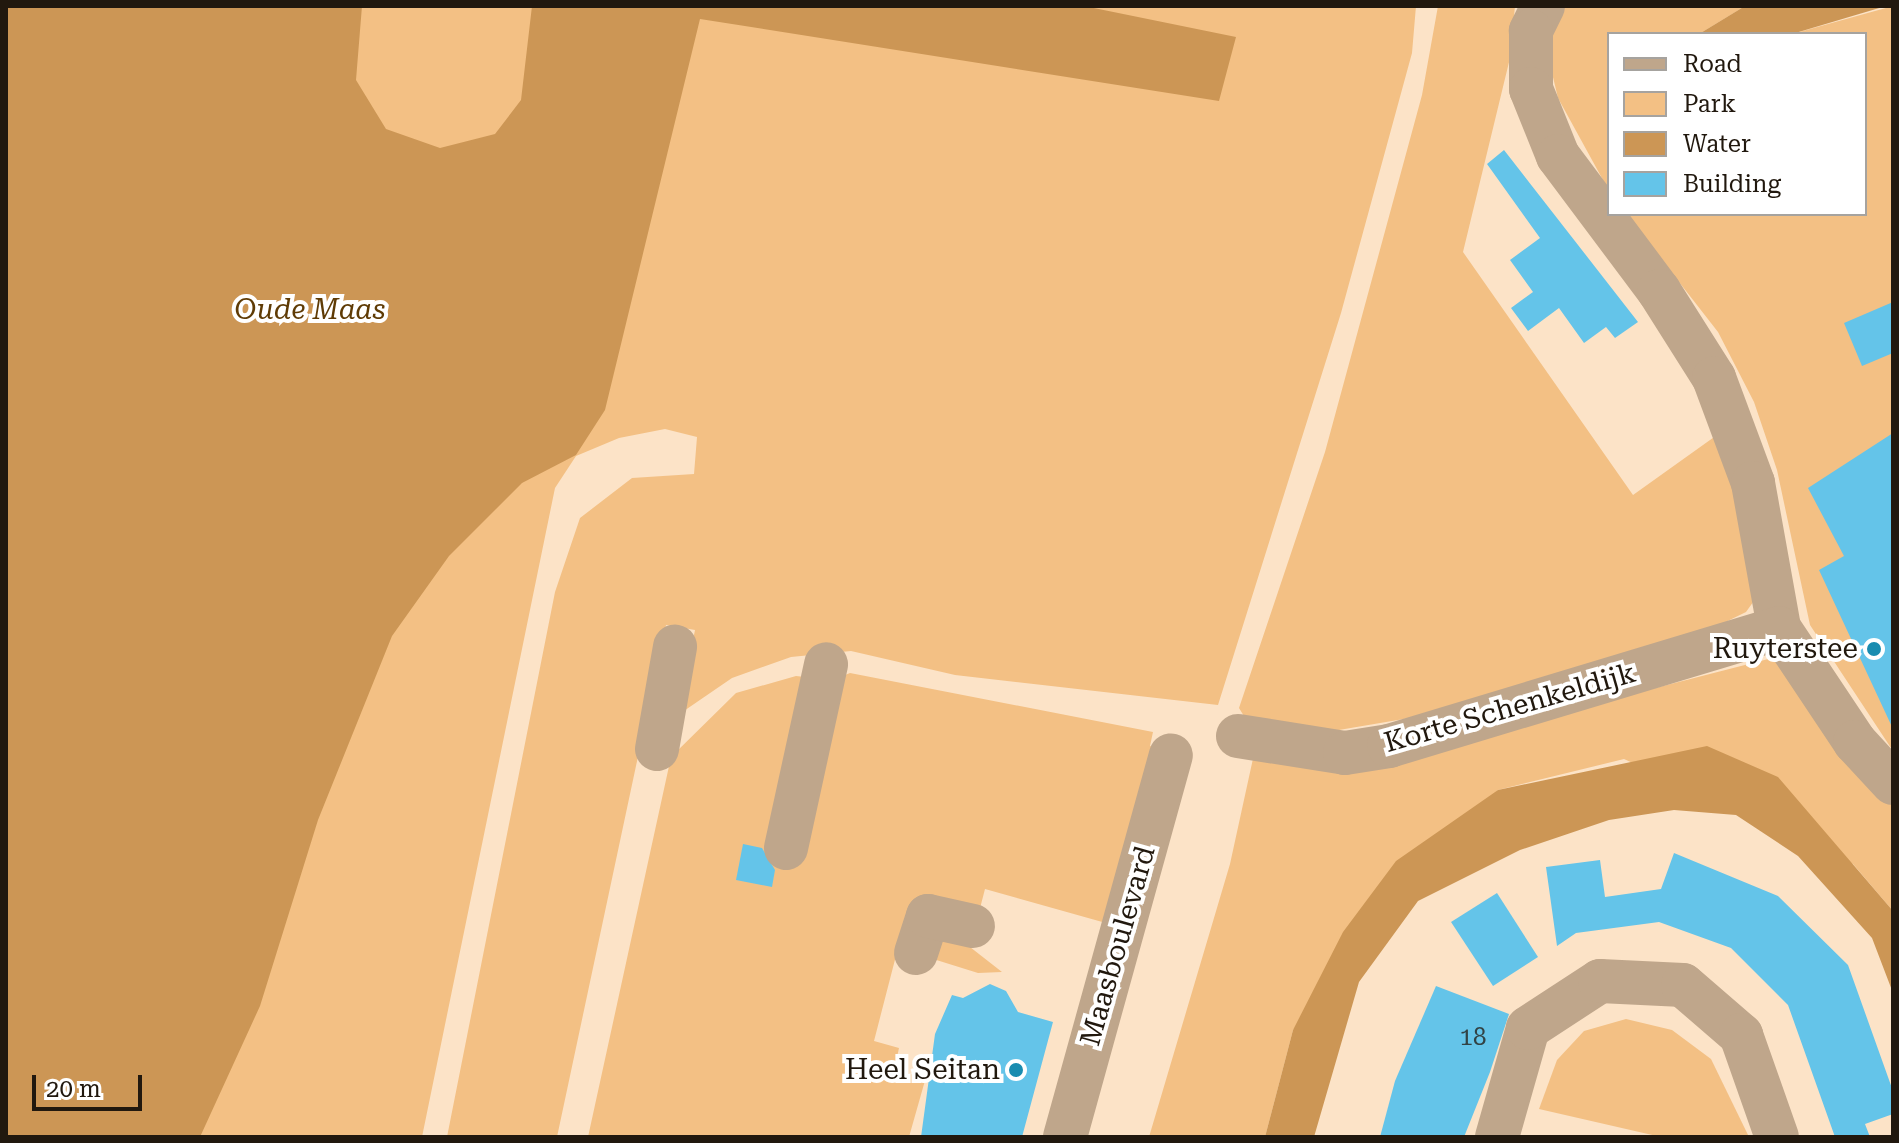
<!DOCTYPE html>
<style>
body{margin:0}
#map{position:relative;width:1899px;height:1143px;overflow:hidden;background:#fce3c7;font-family:"Roboto Serif",serif}
div>[style]{position:absolute}
[style*='--x']{left:calc(var(--x)*1px);top:calc(var(--y)*1px);width:calc(var(--w)*1px);rotate:calc(var(--a)*1deg)}
.green>*{inset:0;background:#f3c084}
.water>*{inset:0;background:#cc9655}
.building>*{inset:0;background:#64c4e9}
.minor>*{height:44px;margin:-22px;padding:0 22px;transform-origin:22px;border-radius:22px;background:#bfa68b}
.dots>*{width:22px;height:22px;translate:-50% -50%;box-sizing:border-box;border:4px solid #fff;border-radius:50%}
span{translate:-50% -50%;white-space:nowrap;text-align:center;line-height:1.15;-webkit-text-stroke:8px #fff;paint-order:stroke}
.number-label{font-size:24px;color:#324345}
.number-label span{-webkit-text-stroke-width:0}
.park-label{font-size:28px;color:#5f3b05;font-style:italic}
.poi-label{font-size:28px;color:#21180e}
.right{translate:-100% -50%;text-align:right}
.street-label{font-size:28px;color:#21180e}
.frame{position:absolute;inset:0;border:8px solid #21180e;pointer-events:none}
.legend{position:absolute;left:1607px;top:32px;width:260px;height:184px;box-sizing:border-box;background:#fff;border:2px solid #a6a39f;margin:0;padding:10px 14px;list-style:none;font-size:24px;color:#21180e}
.legend li{display:flex;align-items:center;gap:16px;height:40px}
.legend b{width:40px;border:2px solid #a6a39f}
.scale{position:absolute;left:32px;top:1075px;width:110px;height:36px;box-sizing:border-box;border:4px solid #21180e;border-top:0;padding-left:10px;font-size:24px;line-height:28px;white-space:nowrap;color:#21180e;-webkit-text-stroke:6px #fff;paint-order:stroke}
</style>
<div id="map">
<div class="green">
<div style="clip-path:polygon(6px 6px,1416px 6px,1412px 53px,1341px 313px,1218px 705px,955px 675px,851px 651px,791px 657px,732px 678px,678px 715px,695px 630px,666px 625px,557px 1137px,447px 1137px,555px 592px,580px 518px,632px 478px,694px 474px,697px 437px,665px 429px,619px 438px,576px 456px,555px 488px,422px 1137px,6px 1137px)"></div>
<div style="clip-path:polygon(1438px 6px,1515px 6px,1510px 58px,1463px 252px,1633px 495px,1724px 430px,1761px 591px,1746px 612px,1699px 635px,1445px 712px,1333px 731px,1247px 721px,1239px 708px,1325px 452px,1422px 95px)"></div>
<div style="clip-path:polygon(1562px 6px,1745px 6px,1699px 34px,1609px 34px,1609px 191px,1558px 98px,1547px 52px)"></div>
<div style="clip-path:polygon(1893px 6px,1893px 751px,1810px 625px,1777px 470px,1754px 402px,1718px 332px,1626px 214px,1865px 214px,1865px 34px,1792px 34px)"></div>
<div style="clip-path:polygon(1776px 657px,1893px 793px,1893px 911px,1853px 864px,1624px 759px,1498px 790px,1293px 1030px,1265px 1137px,1149px 1137px,1230px 864px,1254px 754px,1628px 695px)"></div>
<div style="clip-path:polygon(850px 673px,1153px 732px,1150px 746px,1157px 748px,1113px 925px,985px 889px,970px 947px,1002px 972px,978px 973px,898px 948px,874px 1041px,899px 1048px,894px 1071px,926px 1077px,909px 1137px,588px 1137px,671px 757px,736px 693px,796px 676px,833px 680px)"></div>
<div style="clip-path:polygon(1626px 1019px,1672px 1030px,1711px 1059px,1749px 1137px,1661px 1137px,1539px 1109px,1557px 1060px,1584px 1031px)"></div>
</div>
<div class="water">
<div style="clip-path:polygon(6px 6px,362px 6px,356px 80px,386px 129px,440px 148px,495px 134px,521px 100px,532px 6px,1084px 6px,1236px 37px,1219px 101px,700px 19px,605px 410px,576px 455px,522px 483px,449px 556px,392px 636px,318px 820px,260px 1006px,200px 1137px,6px 1137px)"></div>
<div style="clip-path:polygon(1745px 6px,1886px 6px,1792px 34px,1699px 34px)"></div>
<div style="clip-path:polygon(1707px 746px,1778px 777px,1893px 911px,1893px 993px,1872px 938px,1798px 856px,1736px 815px,1674px 810px,1609px 820px,1520px 850px,1418px 901px,1359px 982px,1314px 1137px,1265px 1137px,1293px 1030px,1343px 932px,1396px 861px,1498px 790px)"></div>
</div>
<div class="building">
<div style="clip-path:polygon(1504px 150px,1638px 322px,1615px 338px,1606px 327px,1584px 343px,1559px 308px,1528px 331px,1511px 308px,1533px 292px,1510px 260px,1540px 238px,1487px 164px)"></div>
<div style="clip-path:polygon(1893px 302px,1893px 353px,1862px 366px,1844px 323px)"></div>
<div style="clip-path:polygon(1893px 433px,1893px 729px,1819px 570px,1844px 556px,1808px 488px)"></div>
<div style="clip-path:polygon(743px 844px,762px 848px,775px 870px,772px 887px,736px 880px)"></div>
<div style="clip-path:polygon(1674px 853px,1778px 896px,1848px 965px,1893px 1091px,1893px 1114px,1865px 1124px,1870px 1137px,1835px 1137px,1788px 1005px,1731px 948px,1659px 922px,1576px 933px,1557px 946px,1546px 867px,1600px 860px,1605px 897px,1661px 889px)"></div>
<div style="clip-path:polygon(1497px 893px,1538px 957px,1493px 986px,1451px 922px)"></div>
<div style="clip-path:polygon(990px 984px,1006px 991px,1018px 1012px,1053px 1022px,1022px 1137px,921px 1137px,935px 1034px,952px 995px,963px 998px)"></div>
<div style="clip-path:polygon(1436px 986px,1509px 1014px,1490px 1072px,1464px 1137px,1380px 1137px,1395px 1081px)"></div>
</div>
<div class="minor">
<div style="--x:1543;--y:6;--w:28;--a:116"></div>
<div style="--x:1531;--y:31;--w:58;--a:90"></div>
<div style="--x:1531;--y:89;--w:72;--a:68.1"></div>
<div style="--x:1558;--y:156;--w:169;--a:53.2"></div>
<div style="--x:1659;--y:291;--w:103;--a:57.7"></div>
<div style="--x:1714;--y:378;--w:112;--a:69.6"></div>
<div style="--x:1753;--y:483;--w:147;--a:79.8"></div>
<div style="--x:1779;--y:628;--w:137;--a:56.3"></div>
<div style="--x:1855;--y:742;--w:56;--a:47.2"></div>
<div style="--x:1238;--y:736;--w:108;--a:9"></div>
<div style="--x:1345;--y:753;--w:45;--a:-9"></div>
<div style="--x:1389;--y:746;--w:407;--a:-16.8"></div>
<div style="--x:657;--y:749;--w:104;--a:-80"></div>
<div style="--x:786;--y:848;--w:188;--a:-77.7"></div>
<div style="--x:916;--y:953;--w:39;--a:-72"></div>
<div style="--x:928;--y:916;--w:46;--a:12.5"></div>
<div style="--x:1065;--y:1137;--w:396;--a:-74.5"></div>
<div style="--x:1497;--y:1137;--w:113;--a:-74.1"></div>
<div style="--x:1528;--y:1028;--w:86;--a:-33.1"></div>
<div style="--x:1600;--y:981;--w:83;--a:2.8"></div>
<div style="--x:1683;--y:985;--w:77;--a:40.8"></div>
<div style="--x:1741;--y:1035;--w:108;--a:70.6"></div>
</div>
<div class="dots">
<div style="left:1874px;top:649px;background:#198cb0"></div>
<div style="left:1016px;top:1070px;background:#198cb0"></div>
</div>
<div class="number-label">
<span style="left:1473px;top:1038px">18</span>
</div>
<div class="park-label">
<span style="left:310px;top:310px">Oude Maas</span>
</div>
<div class="poi-label">
<span class="right" style="left:1858px;top:649px">Ruyterstee</span>
<span class="right" style="left:1000px;top:1070px">Heel Seitan</span>
</div>
<div class="street-label">
<span style="left:1510px;top:708px;rotate:-16deg">Korte Schenkeldijk</span>
<span style="left:1118px;top:946px;rotate:-74deg">Maasboulevard</span>
</div>
<div class="frame"></div>
<ul class="legend">
<li><b style="height:10px;background:#bfa68b"></b>Road</li>
<li><b style="height:22px;background:#f3c084"></b>Park</li>
<li><b style="height:22px;background:#cc9655"></b>Water</li>
<li><b style="height:22px;background:#64c4e9"></b>Building</li>
</ul>
<div class="scale">20 m</div>
</div>
